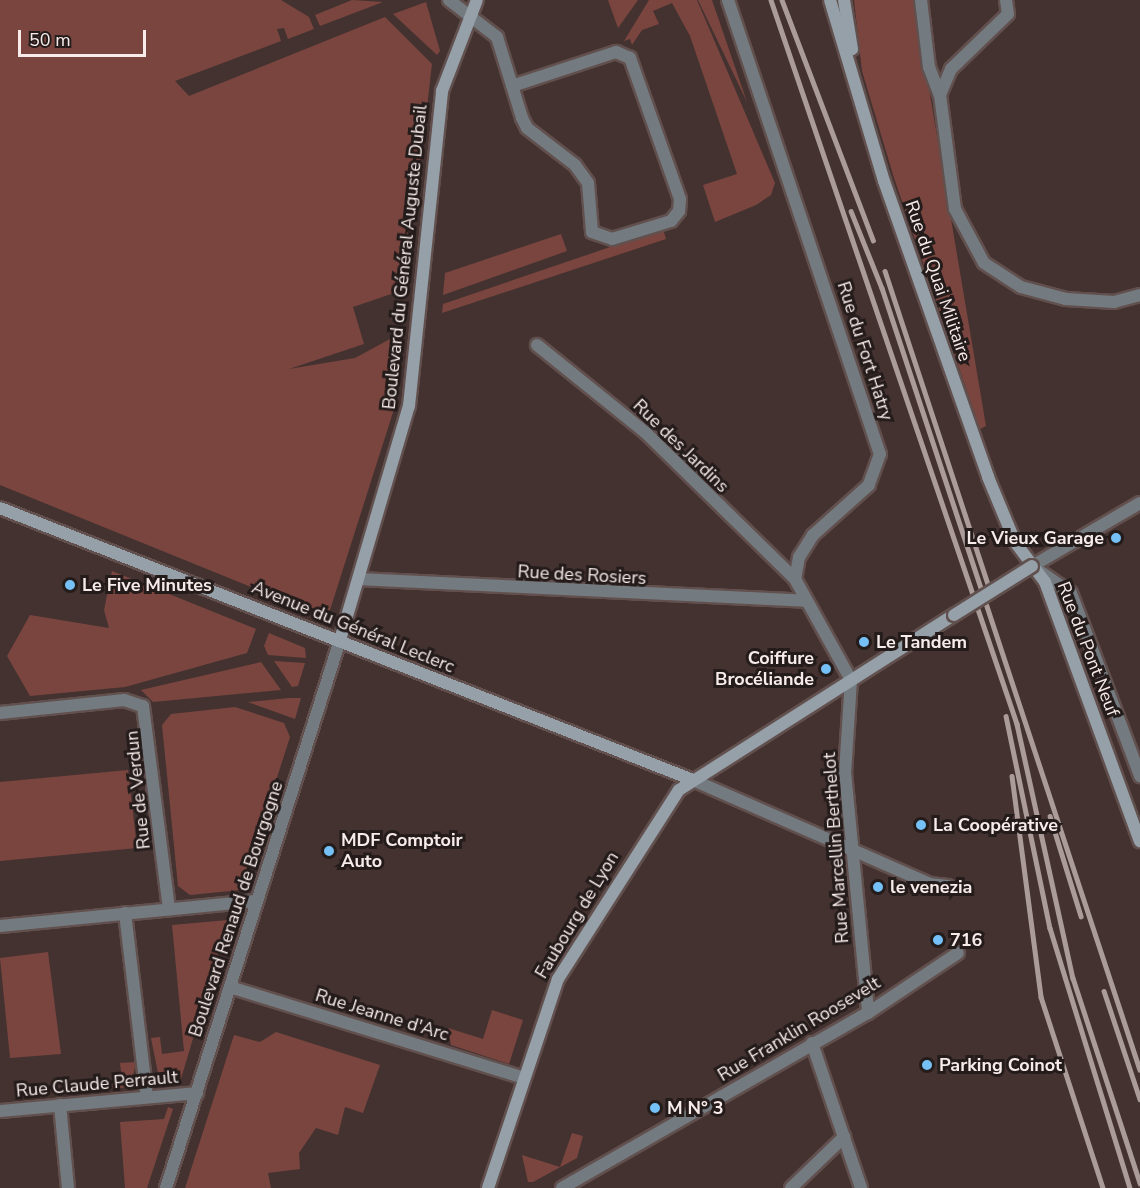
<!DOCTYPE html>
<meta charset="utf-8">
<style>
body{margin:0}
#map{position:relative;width:1140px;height:1188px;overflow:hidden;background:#443230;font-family:"Nunito Sans",sans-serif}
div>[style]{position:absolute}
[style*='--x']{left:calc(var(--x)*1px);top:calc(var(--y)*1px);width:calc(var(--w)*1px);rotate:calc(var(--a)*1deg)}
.green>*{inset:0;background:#7a453f}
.roads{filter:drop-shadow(2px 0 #61504e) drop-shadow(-2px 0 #61504e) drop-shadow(0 2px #61504e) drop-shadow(0 -2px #61504e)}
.street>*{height:12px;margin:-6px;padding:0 6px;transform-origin:6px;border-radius:6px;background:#747b80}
.secondary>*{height:12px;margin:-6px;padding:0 6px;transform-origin:6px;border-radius:6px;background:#95a0a9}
.rail>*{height:4.5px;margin:-2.25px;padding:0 2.25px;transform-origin:2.25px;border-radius:2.25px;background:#ab9c9a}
.bridges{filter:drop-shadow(2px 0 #61504e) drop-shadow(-2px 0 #61504e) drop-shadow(0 2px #61504e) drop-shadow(0 -2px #61504e)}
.secondary-bridge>*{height:12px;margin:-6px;padding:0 6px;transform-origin:6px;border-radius:6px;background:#95a0a9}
.dots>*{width:16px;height:16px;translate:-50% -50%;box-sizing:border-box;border:3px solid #241c1b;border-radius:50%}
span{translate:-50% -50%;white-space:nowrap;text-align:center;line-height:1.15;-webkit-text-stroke:6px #241c1b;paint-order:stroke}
.street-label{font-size:18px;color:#f8ecea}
.poi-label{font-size:18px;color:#f8ecea;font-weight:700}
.right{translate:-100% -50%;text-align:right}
.left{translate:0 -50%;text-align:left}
.scale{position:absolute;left:18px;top:30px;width:128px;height:27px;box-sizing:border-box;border:3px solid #f8ecea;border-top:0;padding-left:8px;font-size:18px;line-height:21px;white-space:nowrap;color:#f8ecea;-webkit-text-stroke:4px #241c1b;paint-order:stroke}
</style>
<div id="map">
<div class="green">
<div style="clip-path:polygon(0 0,281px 0,309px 17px,314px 29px,288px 39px,284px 28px,277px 29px,281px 41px,175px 81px,189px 96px,385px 17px,432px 64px,406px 289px,353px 307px,364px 344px,289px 369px,355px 358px,403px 332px,395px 406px,330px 610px,320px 615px,0 485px)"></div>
<div style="clip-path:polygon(352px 0,383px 2px,320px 26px,315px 15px)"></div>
<div style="clip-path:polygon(608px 0,638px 0,618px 28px)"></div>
<div style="clip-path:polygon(649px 0,697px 0,775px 183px,771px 195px,756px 205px,715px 222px,703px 185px,737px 174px,690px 36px,672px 3px,653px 11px,659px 24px,642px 30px,632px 45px,630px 39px,624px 41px)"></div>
<div style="clip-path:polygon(698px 0,712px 0,747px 102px)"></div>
<div style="clip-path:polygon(854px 0,914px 0,986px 426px,980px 429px,894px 178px,862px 71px)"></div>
<div style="clip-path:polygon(426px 2px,440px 51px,437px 55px,393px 14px)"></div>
<div style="clip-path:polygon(663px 229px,666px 239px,442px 313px,443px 304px)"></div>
<div style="clip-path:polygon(561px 234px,567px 251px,443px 295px,445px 273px)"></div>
<div style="clip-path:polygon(112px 571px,256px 629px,247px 653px,125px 687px,30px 696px,7px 656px,30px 615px,109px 628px,104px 610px)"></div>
<div style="clip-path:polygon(269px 633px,305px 648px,306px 658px,268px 655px,264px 646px)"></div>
<div style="clip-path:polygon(274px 661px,305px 663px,298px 686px,292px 687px)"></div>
<div style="clip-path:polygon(261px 662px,281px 690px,153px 702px,141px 690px)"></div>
<div style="clip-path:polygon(289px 698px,301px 698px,295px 719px,248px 702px)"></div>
<div style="clip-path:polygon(235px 707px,284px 723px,290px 737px,241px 890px,190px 895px,178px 886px,162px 725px,171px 714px)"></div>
<div style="clip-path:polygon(128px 770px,137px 848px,0 861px,0 782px)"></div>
<div style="clip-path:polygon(228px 920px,181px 1079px,160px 1083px,151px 1038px,160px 1037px,162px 1054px,184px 1051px,172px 925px)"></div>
<div style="clip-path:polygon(48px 952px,61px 1054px,10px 1058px,0 958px)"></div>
<div style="clip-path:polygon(492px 1010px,523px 1020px,509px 1064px,451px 1045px,448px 1028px,483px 1039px)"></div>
<div style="clip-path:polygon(276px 1032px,380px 1065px,363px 1113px,345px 1107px,338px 1135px,316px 1128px,299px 1153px,300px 1169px,268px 1173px,271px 1188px,185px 1188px,234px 1035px,260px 1042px)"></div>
<div style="clip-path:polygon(136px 1062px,131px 1087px,88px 1091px,122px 1080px,120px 1063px)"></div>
<div style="clip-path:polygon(168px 1107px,173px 1109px,147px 1188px,125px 1188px,120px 1122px,164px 1119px)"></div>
<div style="clip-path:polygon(572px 1133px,583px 1136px,577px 1158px,533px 1182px,528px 1182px,522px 1155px,560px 1167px)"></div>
</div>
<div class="roads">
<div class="street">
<div style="--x:449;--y:0;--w:61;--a:37.6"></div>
<div style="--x:497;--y:37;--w:85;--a:72.8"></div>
<div style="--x:522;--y:118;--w:11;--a:63"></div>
<div style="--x:527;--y:128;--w:61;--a:37.6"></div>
<div style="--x:575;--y:165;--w:22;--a:54"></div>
<div style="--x:588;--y:183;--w:49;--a:85.3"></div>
<div style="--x:592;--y:232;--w:21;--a:19"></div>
<div style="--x:612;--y:239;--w:62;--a:-17"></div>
<div style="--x:671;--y:221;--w:13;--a:-51"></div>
<div style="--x:679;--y:211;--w:12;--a:-85"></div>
<div style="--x:680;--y:199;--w:150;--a:-109.5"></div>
<div style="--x:630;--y:58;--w:15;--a:-157"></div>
<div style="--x:616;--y:52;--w:109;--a:161.9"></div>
<div style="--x:728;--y:0;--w:479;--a:71.5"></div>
<div style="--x:880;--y:454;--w:33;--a:110"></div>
<div style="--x:869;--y:485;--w:75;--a:138.2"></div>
<div style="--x:813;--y:535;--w:26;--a:122"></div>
<div style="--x:799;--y:557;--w:22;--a:100"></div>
<div style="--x:795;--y:579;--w:115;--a:61"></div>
<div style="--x:851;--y:680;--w:92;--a:93.7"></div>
<div style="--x:845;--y:772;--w:242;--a:84.5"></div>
<div style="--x:921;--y:0;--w:67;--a:83.2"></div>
<div style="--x:929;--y:67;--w:30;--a:69"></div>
<div style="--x:1006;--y:0;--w:14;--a:82"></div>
<div style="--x:1008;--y:14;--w:79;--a:136"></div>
<div style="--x:951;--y:69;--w:28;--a:113"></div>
<div style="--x:940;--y:95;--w:115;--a:82.5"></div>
<div style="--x:955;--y:209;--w:61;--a:61.8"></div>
<div style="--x:984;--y:263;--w:44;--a:33"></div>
<div style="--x:1021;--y:287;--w:47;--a:14.9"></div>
<div style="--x:1066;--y:299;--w:48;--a:3.6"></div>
<div style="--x:1114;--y:302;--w:27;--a:-15"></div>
<div style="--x:537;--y:345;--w:140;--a:38.9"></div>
<div style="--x:646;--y:433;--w:209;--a:44.4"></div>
<div style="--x:1140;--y:503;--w:125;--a:149.7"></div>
<div style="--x:1032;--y:566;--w:47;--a:34.7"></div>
<div style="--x:1071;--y:593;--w:196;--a:69.3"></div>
<div style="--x:359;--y:579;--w:446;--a:2.8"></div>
<div style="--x:0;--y:713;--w:125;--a:-6"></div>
<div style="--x:124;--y:700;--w:20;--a:18"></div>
<div style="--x:143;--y:706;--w:205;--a:82.7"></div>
<div style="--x:693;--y:780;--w:259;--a:23.7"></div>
<div style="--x:930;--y:884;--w:18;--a:6"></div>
<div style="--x:125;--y:913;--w:185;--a:83.2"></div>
<div style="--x:0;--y:926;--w:258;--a:-5.6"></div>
<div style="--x:230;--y:987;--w:308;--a:17.2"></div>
<div style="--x:812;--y:1043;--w:153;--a:71.3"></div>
<div style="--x:60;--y:1105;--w:83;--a:84.5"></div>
<div style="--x:0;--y:1111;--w:198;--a:-5.2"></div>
<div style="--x:166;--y:1188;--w:575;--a:-72.38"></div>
<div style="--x:562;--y:1188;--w:353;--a:-29.8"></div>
<div style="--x:868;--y:1013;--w:108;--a:-33.7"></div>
<div style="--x:791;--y:1188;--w:74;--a:-43.9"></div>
</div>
<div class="secondary">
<div style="--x:830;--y:0;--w:189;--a:73.4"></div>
<div style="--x:884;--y:181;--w:314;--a:70.6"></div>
<div style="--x:988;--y:477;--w:70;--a:67.4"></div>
<div style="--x:1015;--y:542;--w:50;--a:53.1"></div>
<div style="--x:1045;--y:582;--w:276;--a:69.9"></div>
<div style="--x:844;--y:0;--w:50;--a:80.7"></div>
<div style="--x:0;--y:508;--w:744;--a:21.43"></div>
<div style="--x:340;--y:640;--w:244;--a:-73.6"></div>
<div style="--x:409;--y:406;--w:317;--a:-84"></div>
<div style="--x:442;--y:91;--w:97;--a:-69"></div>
<div style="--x:488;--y:1188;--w:220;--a:-71.5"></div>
<div style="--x:558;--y:979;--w:224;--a:-57.4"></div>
<div style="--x:679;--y:790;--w:326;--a:-32.5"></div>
</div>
</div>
<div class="rail">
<div style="--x:771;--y:0;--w:765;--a:71.23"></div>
<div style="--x:1017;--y:724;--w:260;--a:77.6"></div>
<div style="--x:1073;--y:978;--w:216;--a:71.9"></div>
<div style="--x:782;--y:0;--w:257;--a:69.2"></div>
<div style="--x:851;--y:211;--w:83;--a:68.1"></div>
<div style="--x:882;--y:288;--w:823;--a:71.74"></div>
<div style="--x:885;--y:271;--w:339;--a:71.8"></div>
<div style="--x:1006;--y:716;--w:217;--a:78.3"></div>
<div style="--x:1050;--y:928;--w:272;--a:72.9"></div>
<div style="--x:1012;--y:776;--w:223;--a:82.5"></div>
<div style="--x:1041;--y:997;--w:201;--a:72"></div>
<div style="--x:1050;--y:816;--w:105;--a:72.8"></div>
<div style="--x:1104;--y:991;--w:114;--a:71.6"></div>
</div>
<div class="bridges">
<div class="secondary-bridge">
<div style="--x:954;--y:615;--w:92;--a:-32.1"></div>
</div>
</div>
<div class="dots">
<div style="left:1116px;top:538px;background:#75c0f6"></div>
<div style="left:70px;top:585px;background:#75c0f6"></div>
<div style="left:864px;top:642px;background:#75c0f6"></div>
<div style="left:826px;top:669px;background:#75c0f6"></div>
<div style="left:921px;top:825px;background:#75c0f6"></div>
<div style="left:329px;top:851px;background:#75c0f6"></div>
<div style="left:878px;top:887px;background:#75c0f6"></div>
<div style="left:938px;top:940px;background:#75c0f6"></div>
<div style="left:927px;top:1065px;background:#75c0f6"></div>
<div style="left:655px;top:1108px;background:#75c0f6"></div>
</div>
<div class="street-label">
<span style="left:405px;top:257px;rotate:-84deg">Boulevard du Général Auguste Dubail</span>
<span style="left:938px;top:281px;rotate:71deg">Rue du Quai Militaire</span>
<span style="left:865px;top:351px;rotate:72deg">Rue du Fort Hatry</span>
<span style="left:681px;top:446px;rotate:44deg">Rue des Jardins</span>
<span style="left:582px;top:575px;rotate:3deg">Rue des Rosiers</span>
<span style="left:353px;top:627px;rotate:22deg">Avenue du Général Leclerc</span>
<span style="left:1088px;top:649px;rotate:69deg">Rue du Pont Neuf</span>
<span style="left:138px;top:790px;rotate:-96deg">Rue de Verdun</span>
<span style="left:836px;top:848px;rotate:-94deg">Rue Marcellin Berthelot</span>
<span style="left:236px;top:909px;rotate:-72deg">Boulevard Renaud de Bourgogne</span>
<span style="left:577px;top:915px;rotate:-59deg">Faubourg de Lyon</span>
<span style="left:382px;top:1015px;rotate:17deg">Rue Jeanne d'Arc</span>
<span style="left:799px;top:1029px;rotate:-31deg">Rue Franklin Roosevelt</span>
<span style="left:97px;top:1084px;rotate:-5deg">Rue Claude Perrault</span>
</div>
<div class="poi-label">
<span class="right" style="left:1104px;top:538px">Le Vieux Garage</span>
<span class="left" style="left:82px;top:585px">Le Five Minutes</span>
<span class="left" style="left:876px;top:642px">Le Tandem</span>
<span class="right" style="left:814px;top:669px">Coiffure<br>Brocéliande</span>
<span class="left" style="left:933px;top:825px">La Coopérative</span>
<span class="left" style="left:341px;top:851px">MDF Comptoir<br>Auto</span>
<span class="left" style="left:890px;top:887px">le venezia</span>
<span class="left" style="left:950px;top:940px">716</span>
<span class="left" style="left:939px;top:1065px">Parking Coinot</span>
<span class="left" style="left:667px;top:1108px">M N° 3</span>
</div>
<div class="scale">50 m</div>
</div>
